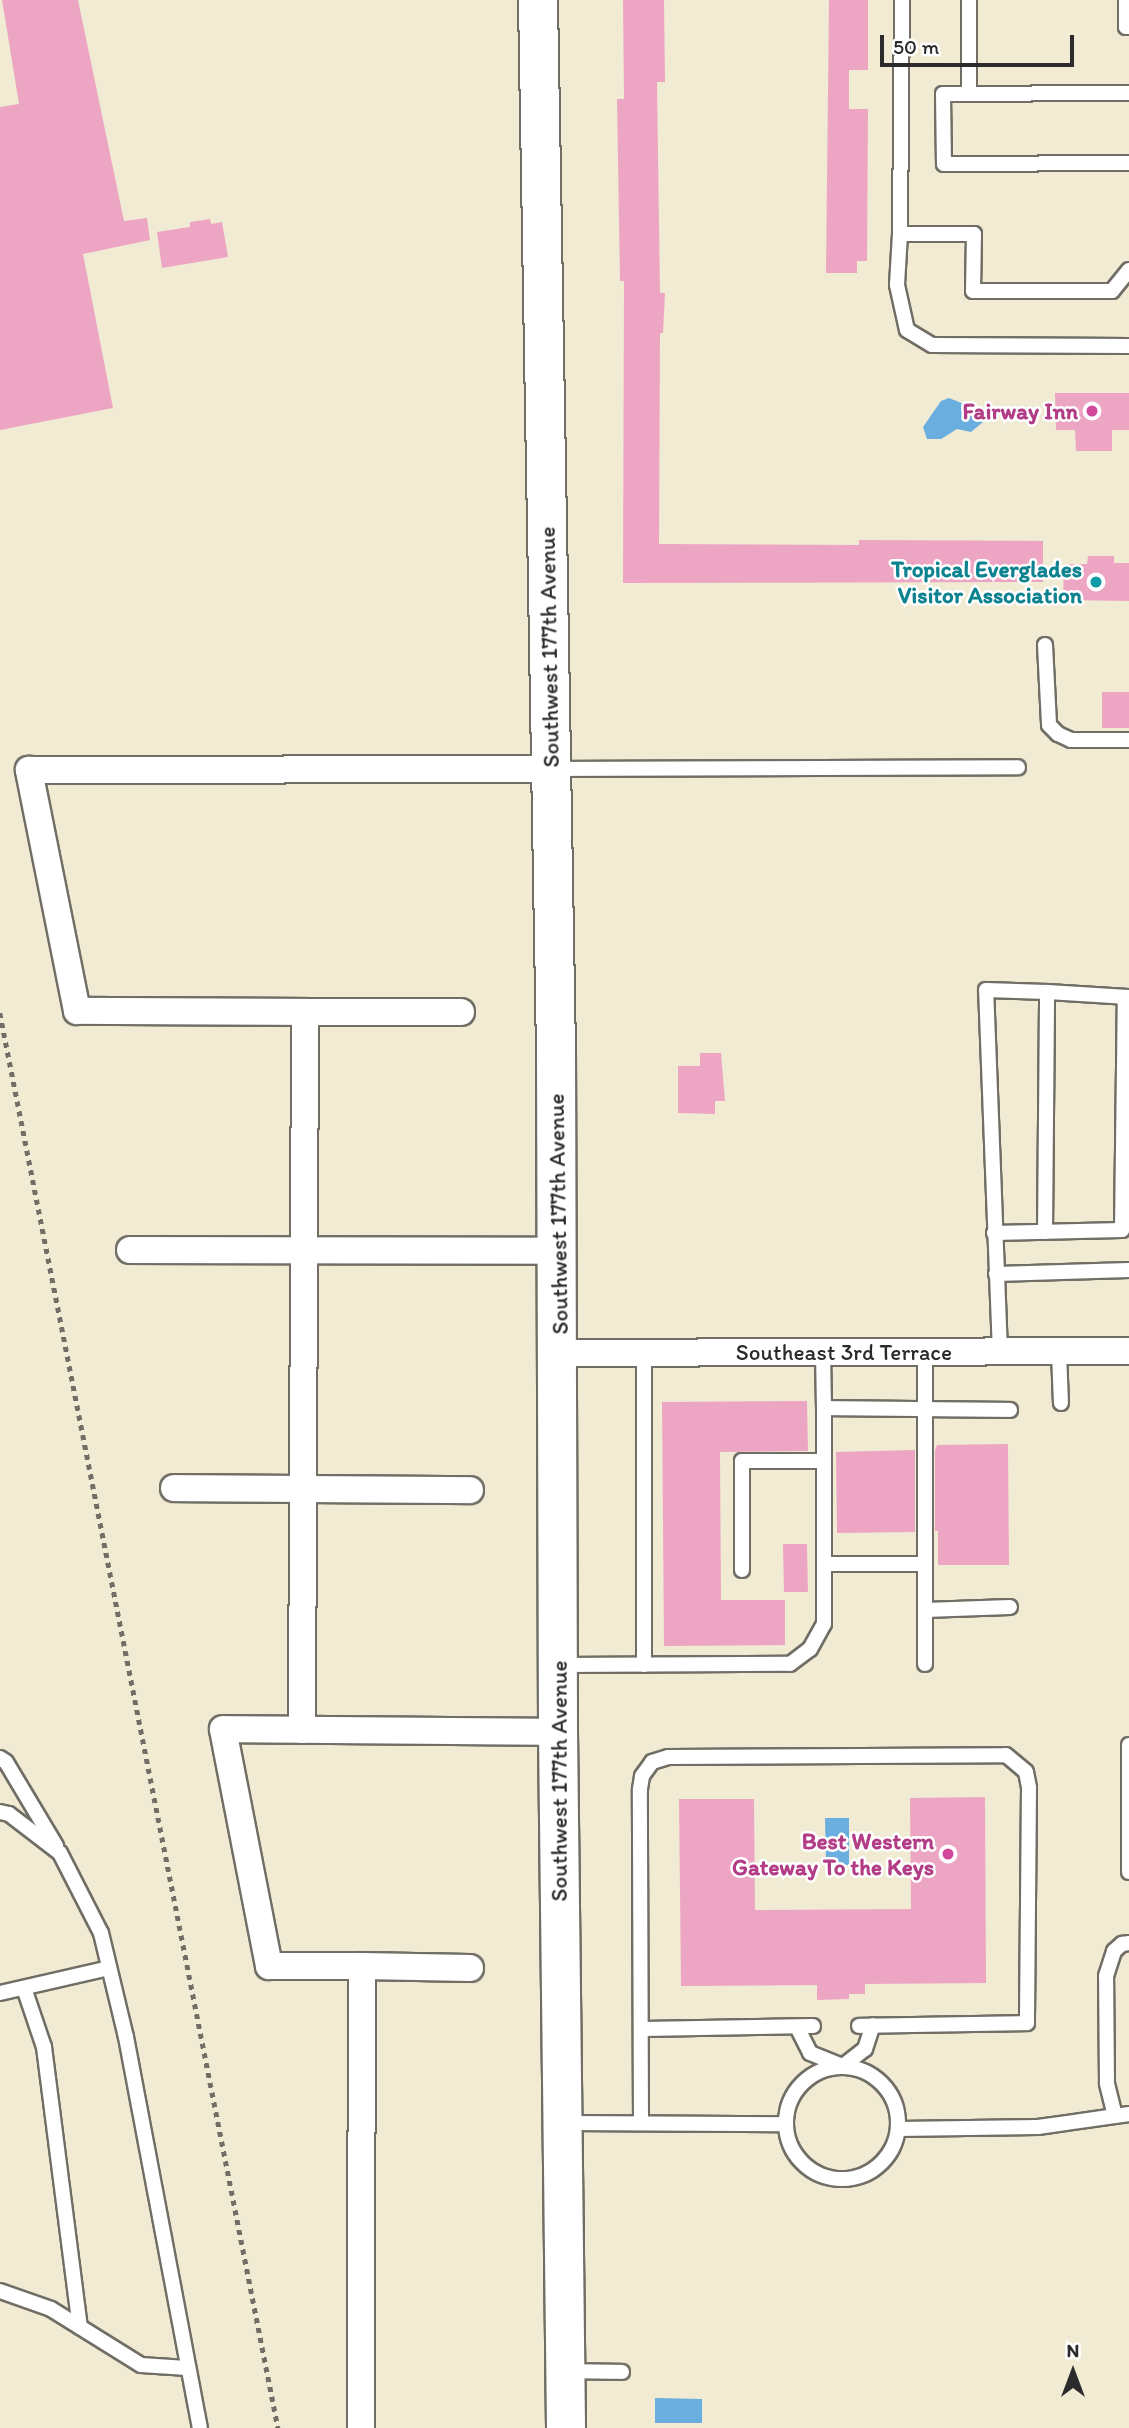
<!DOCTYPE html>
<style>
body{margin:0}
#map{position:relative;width:1129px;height:2428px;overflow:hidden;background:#f0ebd2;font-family:Itim,sans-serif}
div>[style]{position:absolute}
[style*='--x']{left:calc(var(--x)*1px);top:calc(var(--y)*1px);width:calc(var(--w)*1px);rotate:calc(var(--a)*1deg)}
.water>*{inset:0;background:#6aaee0}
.building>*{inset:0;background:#eca6c4}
.path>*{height:4.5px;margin-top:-2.25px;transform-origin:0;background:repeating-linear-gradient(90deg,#706e65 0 5px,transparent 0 10px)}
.roads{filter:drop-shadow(2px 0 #706e65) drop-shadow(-2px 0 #706e65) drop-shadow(0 2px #706e65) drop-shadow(0 -2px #706e65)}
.lane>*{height:14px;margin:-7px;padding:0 7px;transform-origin:7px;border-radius:7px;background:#fff}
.lane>.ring{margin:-7px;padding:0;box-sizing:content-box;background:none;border:14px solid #fff;border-radius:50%}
.street>*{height:26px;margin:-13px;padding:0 13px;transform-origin:13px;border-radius:13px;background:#fff}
.secondary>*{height:38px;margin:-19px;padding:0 19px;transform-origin:19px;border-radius:19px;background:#fff}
.dots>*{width:19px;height:19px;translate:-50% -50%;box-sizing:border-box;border:4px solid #fff;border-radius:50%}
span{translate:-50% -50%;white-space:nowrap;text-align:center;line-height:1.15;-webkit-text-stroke:5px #fff;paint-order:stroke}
.hotel-label{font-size:23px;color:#b23c85;font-weight:700}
.right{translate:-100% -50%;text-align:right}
.culture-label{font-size:23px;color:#0d838f;font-weight:700}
.street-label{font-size:23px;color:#2b2b2b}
.north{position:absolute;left:1038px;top:2337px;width:70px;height:70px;-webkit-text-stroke:5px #fff;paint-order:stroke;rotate:0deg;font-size:19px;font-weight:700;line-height:28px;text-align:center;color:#2b2b2b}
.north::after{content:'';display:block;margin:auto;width:24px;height:32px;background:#2b2b2b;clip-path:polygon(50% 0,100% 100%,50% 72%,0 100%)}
.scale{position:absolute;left:880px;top:35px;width:194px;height:32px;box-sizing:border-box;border:4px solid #2b2b2b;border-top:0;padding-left:9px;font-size:21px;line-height:24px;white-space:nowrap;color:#2b2b2b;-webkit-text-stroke:5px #fff;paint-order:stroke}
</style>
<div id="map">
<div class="water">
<div style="clip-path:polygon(949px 398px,974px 408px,981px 413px,983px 422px,971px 432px,957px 429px,941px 439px,927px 439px,923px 427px,941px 401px)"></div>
<div style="clip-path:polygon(825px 1818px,849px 1818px,849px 1865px,826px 1865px)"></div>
<div style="clip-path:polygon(655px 2398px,702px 2399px,702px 2423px,655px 2423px)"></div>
</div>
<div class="building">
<div style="clip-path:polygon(2px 0,78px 0,124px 221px,147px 218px,150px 240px,83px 254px,113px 408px,0 430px,0 107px,19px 104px)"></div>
<div style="clip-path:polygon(623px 0,664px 0,665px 82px,657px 82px,660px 293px,665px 293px,663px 333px,660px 333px,659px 544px,859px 545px,859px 540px,1043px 541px,1043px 582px,623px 583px,624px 281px,620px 281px,617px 99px,624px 99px)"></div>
<div style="clip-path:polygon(829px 0,868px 0,868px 70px,849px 70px,849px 109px,868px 109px,867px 261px,857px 261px,857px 273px,826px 273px)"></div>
<div style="clip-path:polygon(210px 219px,211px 224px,222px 222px,228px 257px,162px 268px,157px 232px,190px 227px,190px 222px)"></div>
<div style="clip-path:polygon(1055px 393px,1129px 393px,1129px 430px,1112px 430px,1112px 451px,1076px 451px,1075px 430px,1056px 430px)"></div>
<div style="clip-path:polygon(1088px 556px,1114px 556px,1114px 563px,1129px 563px,1129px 601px,1063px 600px,1064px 564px,1087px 564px)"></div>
<div style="clip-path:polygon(1102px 692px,1129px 692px,1129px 728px,1102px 728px)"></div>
<div style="clip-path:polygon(700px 1053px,721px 1053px,725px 1101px,715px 1101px,715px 1114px,678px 1113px,678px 1066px,700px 1066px)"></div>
<div style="clip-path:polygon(807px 1401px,808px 1451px,720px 1452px,721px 1600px,785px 1600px,785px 1645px,664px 1646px,662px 1402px)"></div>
<div style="clip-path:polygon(1008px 1444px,1009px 1565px,938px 1565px,938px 1531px,935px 1531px,935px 1450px,937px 1445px)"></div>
<div style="clip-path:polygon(915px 1450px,915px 1532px,837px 1533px,836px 1452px)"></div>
<div style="clip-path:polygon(783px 1544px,807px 1544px,808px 1592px,784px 1592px)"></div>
<div style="clip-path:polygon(985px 1797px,986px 1983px,865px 1984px,865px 1994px,849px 1994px,849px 1999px,817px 2000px,817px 1985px,681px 1986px,679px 1799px,754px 1799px,755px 1910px,911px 1909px,910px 1798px)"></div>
</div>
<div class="path">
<div style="--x:0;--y:1013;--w:1442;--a:78.88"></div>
</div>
<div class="roads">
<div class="lane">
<div style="--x:902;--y:0;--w:234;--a:90.5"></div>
<div style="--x:900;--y:234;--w:74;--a:0"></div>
<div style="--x:974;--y:234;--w:57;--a:91"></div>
<div style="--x:973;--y:291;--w:139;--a:0"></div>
<div style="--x:1112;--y:291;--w:27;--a:-51"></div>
<div style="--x:1126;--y:0;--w:27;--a:90"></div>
<div style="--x:1126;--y:27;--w:3;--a:0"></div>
<div style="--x:1129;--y:93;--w:186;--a:179.7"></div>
<div style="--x:943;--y:94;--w:70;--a:89.2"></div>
<div style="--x:944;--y:164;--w:185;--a:-0.3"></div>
<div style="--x:969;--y:94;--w:94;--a:-90"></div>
<div style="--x:900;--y:234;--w:51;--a:93.4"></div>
<div style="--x:897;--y:285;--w:46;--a:77.5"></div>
<div style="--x:907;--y:330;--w:29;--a:31"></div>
<div style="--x:932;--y:345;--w:197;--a:0.3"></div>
<div style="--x:1045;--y:645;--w:80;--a:87.1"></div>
<div style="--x:1049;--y:725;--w:13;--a:45"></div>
<div style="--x:1058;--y:734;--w:14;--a:25"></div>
<div style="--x:1071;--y:740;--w:58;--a:0"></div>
<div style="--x:553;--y:769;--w:465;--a:-0.2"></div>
<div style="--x:1045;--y:1232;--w:240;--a:-89.5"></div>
<div style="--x:1047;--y:992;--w:82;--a:3.5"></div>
<div style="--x:994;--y:1233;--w:128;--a:-1.3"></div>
<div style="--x:1122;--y:1230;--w:232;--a:-89.3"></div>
<div style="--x:996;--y:1274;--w:133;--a:-1.7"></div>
<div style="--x:925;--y:1351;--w:313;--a:90"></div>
<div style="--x:823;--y:1352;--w:56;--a:89"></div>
<div style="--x:824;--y:1408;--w:186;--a:0.6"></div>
<div style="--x:1000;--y:1352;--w:362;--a:-92.2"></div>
<div style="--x:986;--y:990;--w:61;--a:1.9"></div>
<div style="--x:1059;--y:1352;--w:51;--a:87.8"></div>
<div style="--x:644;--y:1353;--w:312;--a:90"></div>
<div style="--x:824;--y:1564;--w:101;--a:0"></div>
<div style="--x:742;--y:1570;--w:109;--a:-90"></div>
<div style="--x:742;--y:1461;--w:82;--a:0"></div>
<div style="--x:925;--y:1610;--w:85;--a:-2"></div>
<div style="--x:561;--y:1665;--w:229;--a:-0.3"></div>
<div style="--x:790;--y:1664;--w:25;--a:-37"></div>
<div style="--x:810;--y:1649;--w:29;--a:-61"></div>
<div style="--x:824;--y:1624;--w:216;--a:-90"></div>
<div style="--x:1129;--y:1745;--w:127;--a:90"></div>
<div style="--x:0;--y:1758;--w:7;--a:34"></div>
<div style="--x:6;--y:1762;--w:98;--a:59.2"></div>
<div style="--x:0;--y:1812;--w:9;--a:13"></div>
<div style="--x:9;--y:1814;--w:64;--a:37.4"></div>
<div style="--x:60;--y:1853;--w:90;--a:62.9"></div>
<div style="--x:101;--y:1933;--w:107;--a:76.5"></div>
<div style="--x:126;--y:2037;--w:398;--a:79.3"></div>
<div style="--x:24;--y:1988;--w:62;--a:71.3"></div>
<div style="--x:44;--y:2047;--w:282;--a:82.7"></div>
<div style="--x:0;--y:1993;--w:112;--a:-12.9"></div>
<div style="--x:797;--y:2027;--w:29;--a:63"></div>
<div style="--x:810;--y:2053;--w:35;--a:22"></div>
<div style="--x:843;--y:2066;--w:28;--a:-38"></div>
<div style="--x:865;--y:2049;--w:25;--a:-72"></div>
<div style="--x:643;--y:2029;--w:170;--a:-1"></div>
<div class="ring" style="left:786px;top:2067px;width:98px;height:98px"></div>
<div style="--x:1115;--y:2116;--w:34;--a:-104"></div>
<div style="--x:1107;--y:2083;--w:107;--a:-90.5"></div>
<div style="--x:1106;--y:1976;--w:26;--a:-72"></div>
<div style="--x:1114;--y:1951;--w:11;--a:-41"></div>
<div style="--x:1122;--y:1944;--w:7;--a:-8"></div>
<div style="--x:641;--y:2122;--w:333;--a:-90.2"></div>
<div style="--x:640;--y:1789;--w:13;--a:-81"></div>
<div style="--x:642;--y:1776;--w:17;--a:-54"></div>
<div style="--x:652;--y:1762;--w:17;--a:-17"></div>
<div style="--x:668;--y:1757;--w:338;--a:-0.3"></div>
<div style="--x:1006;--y:1755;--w:26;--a:40"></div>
<div style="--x:1026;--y:1772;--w:16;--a:79"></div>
<div style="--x:1029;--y:1788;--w:235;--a:90.5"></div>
<div style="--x:1027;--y:2023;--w:168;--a:179"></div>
<div style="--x:566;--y:2123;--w:219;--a:0.3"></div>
<div style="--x:898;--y:2129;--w:140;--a:-0.8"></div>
<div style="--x:1038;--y:2127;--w:92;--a:-8.1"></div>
<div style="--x:0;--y:2291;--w:54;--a:19.4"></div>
<div style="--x:51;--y:2309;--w:106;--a:31.9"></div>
<div style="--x:141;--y:2365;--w:46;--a:3.7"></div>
<div style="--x:567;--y:2371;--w:55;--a:1"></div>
</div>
<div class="street">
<div style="--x:305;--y:1012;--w:156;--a:0"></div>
<div style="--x:130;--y:1250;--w:428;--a:0.1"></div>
<div style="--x:559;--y:1353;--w:570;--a:-0.2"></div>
<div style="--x:174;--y:1488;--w:296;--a:0.4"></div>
<div style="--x:302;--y:1730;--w:718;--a:-89.76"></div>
<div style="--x:305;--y:1012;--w:228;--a:-179.7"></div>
<div style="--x:77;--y:1011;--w:246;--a:-101.3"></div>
<div style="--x:29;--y:770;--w:523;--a:-0.11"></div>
<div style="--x:362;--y:1966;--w:108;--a:1.1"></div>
<div style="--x:361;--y:2428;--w:462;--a:-89.9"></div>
<div style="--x:362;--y:1966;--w:93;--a:180"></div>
<div style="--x:269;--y:1966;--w:241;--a:-101"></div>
<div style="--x:223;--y:1729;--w:335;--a:0.5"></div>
</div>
<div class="secondary">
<div style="--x:538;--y:0;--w:1049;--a:89.02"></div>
<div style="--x:556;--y:1049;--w:683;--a:89.83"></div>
<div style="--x:558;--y:1732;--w:696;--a:89.34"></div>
</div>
</div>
<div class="dots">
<div style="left:1092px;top:411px;background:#d1479c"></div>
<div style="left:1096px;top:582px;background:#0f9aa8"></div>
<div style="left:948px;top:1854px;background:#d1479c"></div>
</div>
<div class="hotel-label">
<span class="right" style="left:1078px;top:411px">Fairway Inn</span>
<span class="right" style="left:934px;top:1854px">Best Western<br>Gateway To the Keys</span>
</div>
<div class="culture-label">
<span class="right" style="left:1082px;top:582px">Tropical Everglades<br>Visitor Association</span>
</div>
<div class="street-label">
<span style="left:549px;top:647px;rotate:-91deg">Southwest 177th Avenue</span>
<span style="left:558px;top:1214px;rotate:-91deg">Southwest 177th Avenue</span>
<span style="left:844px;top:1352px">Southeast 3rd Terrace</span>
<span style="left:559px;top:1781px;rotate:-90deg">Southwest 177th Avenue</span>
</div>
<div class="north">N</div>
<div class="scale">50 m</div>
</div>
